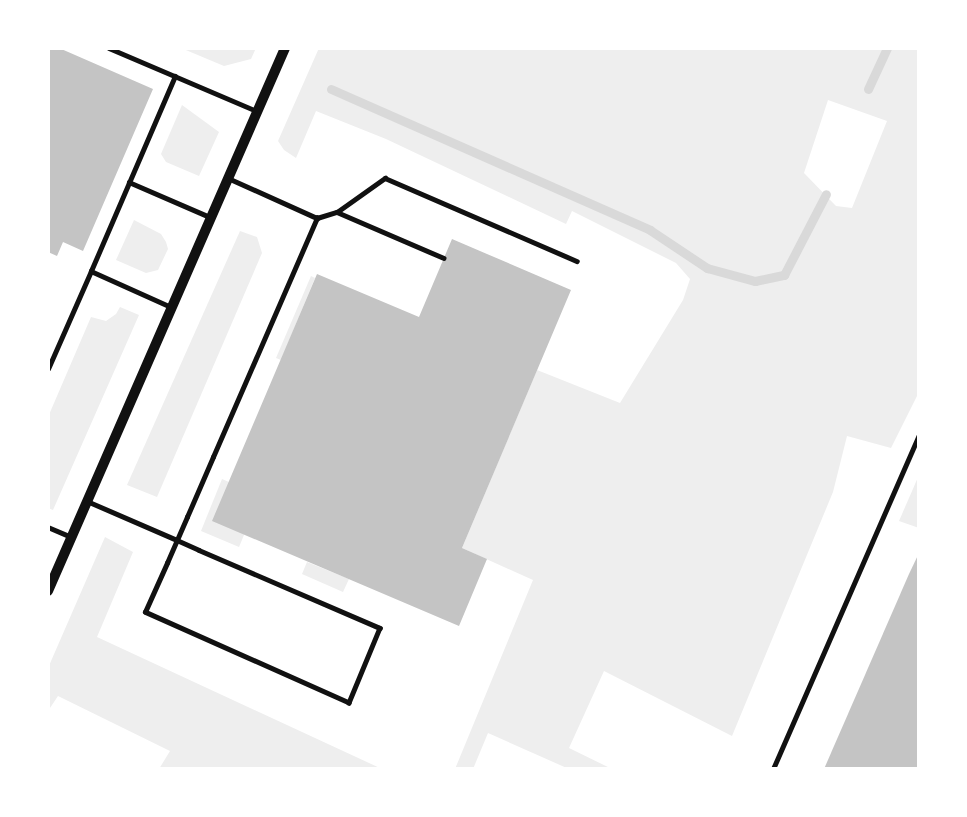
<!DOCTYPE html>
<style>
body{margin:0}
#map{position:relative;width:967px;height:817px;overflow:hidden;background:#fff;font-family:Manrope,sans-serif}
div>[style]{position:absolute}
[style*='--x']{left:calc(var(--x)*1px);top:calc(var(--y)*1px);width:calc(var(--w)*1px);rotate:calc(var(--a)*1deg)}
.green>*{inset:0;background:#eee}
.stream>*{height:9px;margin:-4.5px;padding:0 4.5px;transform-origin:4.5px;border-radius:4.5px;background:#d9d9d9}
.building>*{inset:0;background:#c4c4c4}
.service>*{height:4.5px;margin:-2.25px;padding:0 2.25px;transform-origin:2.25px;border-radius:2.25px;background:#111}
.tertiary>*{height:10px;margin:-5px;padding:0 5px;transform-origin:5px;border-radius:5px;background:#111}
span{translate:-50% -50%;white-space:nowrap;text-align:center;line-height:1.15;-webkit-text-stroke:6px #fff;paint-order:stroke}
.frame{position:absolute;inset:0;border:50px solid #fff;pointer-events:none}
</style>
<div id="map">
<div class="green">
<div style="clip-path:polygon(181px 48px,256px 48px,251px 59px,224px 66px)"></div>
<div style="clip-path:polygon(evenodd,319px 48px,919px 48px,919px 392px,891px 448px,847px 436px,833px 492px,732px 736px,604px 671px,569px 748px,612px 769px,569px 769px,488px 733px,473px 769px,455px 769px,533px 580px,462px 548px,537px 370px,620px 403px,683px 300px,690px 279px,676px 263px,572px 211px,566px 224px,386px 139px,316px 111px,296px 158px,284px 150px,278px 141px,319px 48px,828px 100px,887px 121px,852px 208px,836px 206px,804px 173px,828px 100px)"></div>
<div style="clip-path:polygon(182px 105px,219px 132px,199px 176px,166px 162px,161px 154px)"></div>
<div style="clip-path:polygon(134px 220px,161px 234px,166px 242px,168px 249px,158px 270px,146px 273px,116px 260px)"></div>
<div style="clip-path:polygon(240px 231px,257px 237px,262px 253px,157px 497px,127px 485px)"></div>
<div style="clip-path:polygon(311px 276px,315px 278px,281px 360px,276px 358px)"></div>
<div style="clip-path:polygon(120px 307px,139px 315px,53px 510px,48px 508px,48px 417px,91px 317px,106px 321px,116px 314px)"></div>
<div style="clip-path:polygon(919px 475px,919px 528px,899px 521px)"></div>
<div style="clip-path:polygon(222px 479px,229px 482px,244px 535px,239px 547px,201px 531px)"></div>
<div style="clip-path:polygon(105px 537px,133px 552px,97px 637px,382px 769px,159px 769px,170px 751px,58px 696px,48px 711px,48px 668px)"></div>
<div style="clip-path:polygon(307px 562px,349px 579px,343px 592px,302px 574px)"></div>
</div>
<div class="stream">
<div style="--x:331;--y:89;--w:349;--a:23.8"></div>
<div style="--x:650;--y:230;--w:69;--a:33.7"></div>
<div style="--x:707;--y:268;--w:50;--a:15.2"></div>
<div style="--x:755;--y:281;--w:30;--a:-12"></div>
<div style="--x:784;--y:275;--w:91;--a:-62.6"></div>
<div style="--x:868;--y:89;--w:45;--a:-65.1"></div>
</div>
<div class="building">
<div style="clip-path:polygon(48px 48px,59px 48px,153px 89px,83px 251px,63px 242px,57px 256px,48px 252px)"></div>
<div style="clip-path:polygon(452px 239px,571px 290px,462px 548px,487px 559px,459px 626px,212px 521px,317px 274px,419px 317px)"></div>
<div style="clip-path:polygon(919px 553px,919px 769px,824px 769px,909px 574px)"></div>
</div>
<div class="service">
<div style="--x:109;--y:48;--w:161;--a:23.1"></div>
<div style="--x:228;--y:178;--w:98;--a:24.2"></div>
<div style="--x:317;--y:218;--w:21;--a:-17"></div>
<div style="--x:337;--y:212;--w:116;--a:23.3"></div>
<div style="--x:129;--y:182;--w:88;--a:23.4"></div>
<div style="--x:337;--y:212;--w:59;--a:-35.3"></div>
<div style="--x:385;--y:178;--w:209;--a:23.4"></div>
<div style="--x:91;--y:271;--w:212;--a:-66.7"></div>
<div style="--x:48;--y:369;--w:107;--a:-66.3"></div>
<div style="--x:91;--y:271;--w:88;--a:24.2"></div>
<div style="--x:87;--y:501;--w:98;--a:23.4"></div>
<div style="--x:177;--y:540;--w:24;--a:24"></div>
<div style="--x:199;--y:550;--w:197;--a:23.3"></div>
<div style="--x:380;--y:628;--w:81;--a:112.5"></div>
<div style="--x:349;--y:703;--w:223;--a:-156"></div>
<div style="--x:145;--y:612;--w:54;--a:-65.8"></div>
<div style="--x:167;--y:563;--w:50;--a:-66.5"></div>
<div style="--x:187;--y:517;--w:65;--a:-66.6"></div>
<div style="--x:213;--y:457;--w:261;--a:-66.5"></div>
<div style="--x:48;--y:527;--w:26;--a:23"></div>
<div style="--x:773;--y:769;--w:365;--a:-66.4"></div>
</div>
<div class="tertiary">
<div style="--x:48;--y:591;--w:592;--a:-66.42"></div>
</div>
<div class="frame"></div>
</div>
